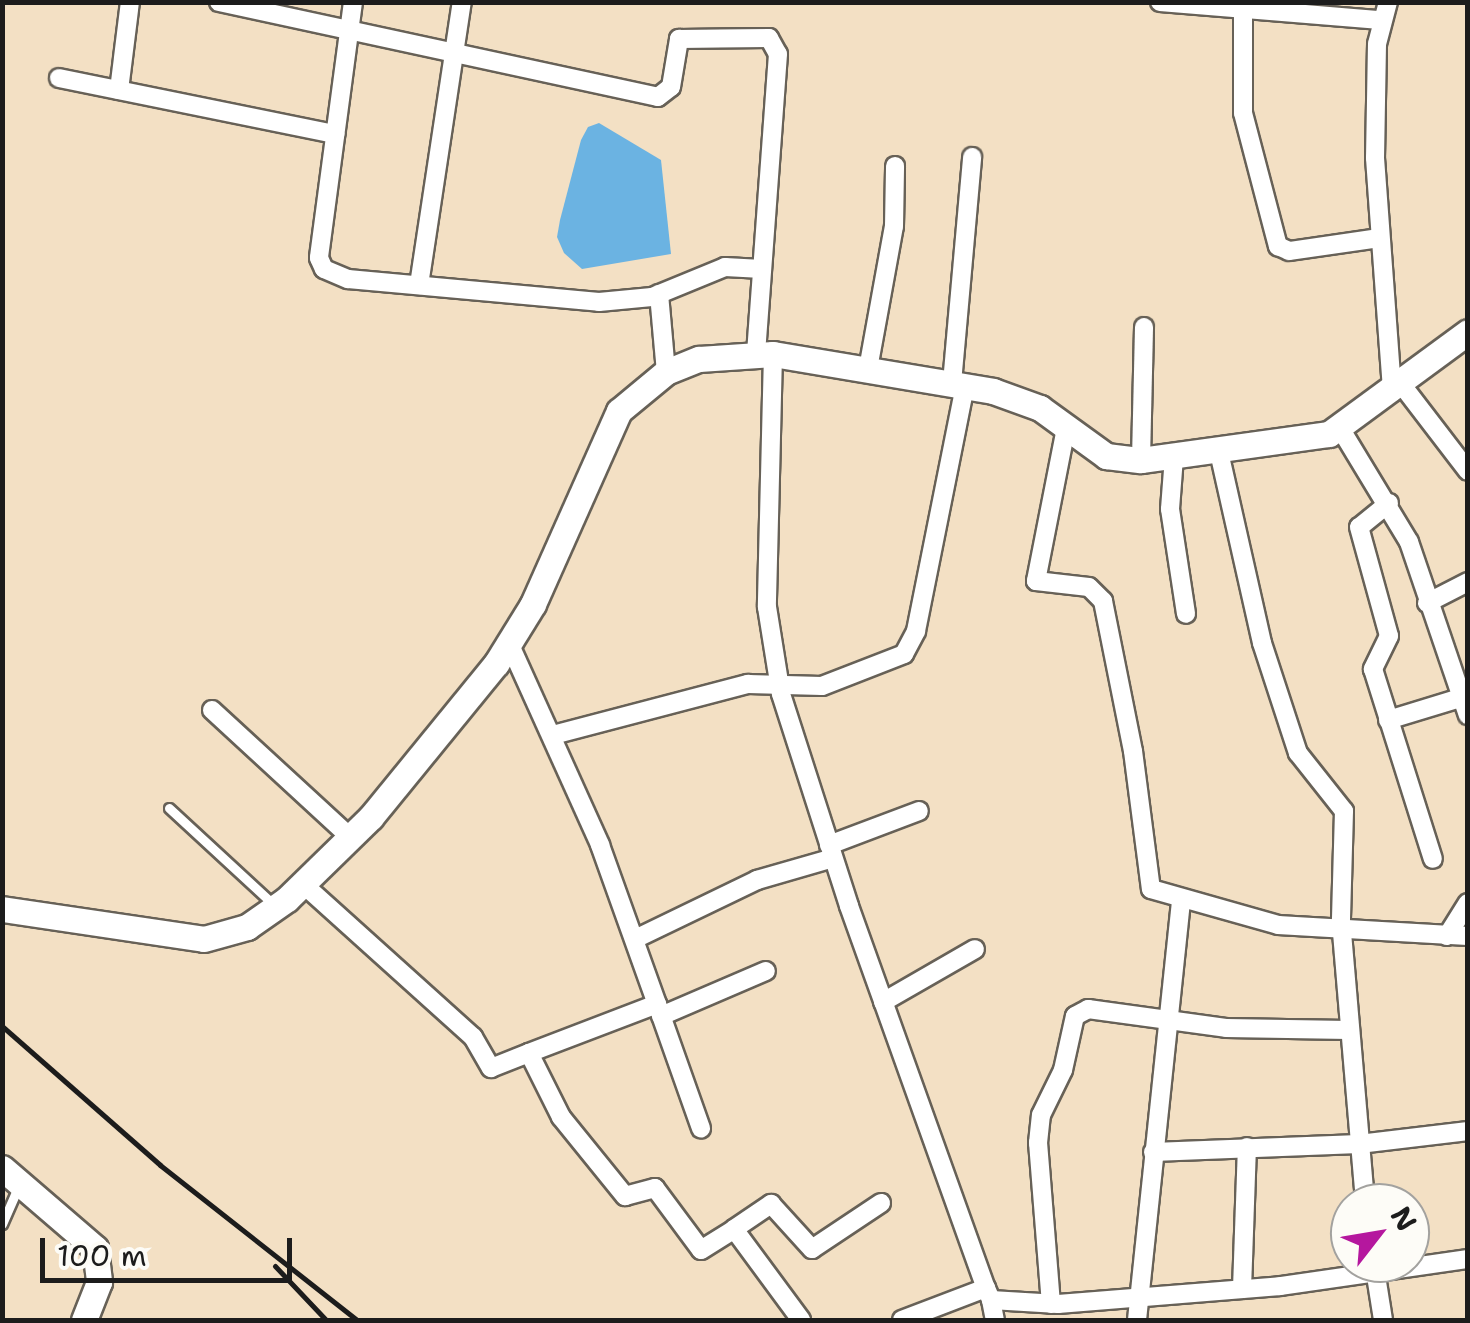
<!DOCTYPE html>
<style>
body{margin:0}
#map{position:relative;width:1470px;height:1323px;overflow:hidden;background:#f3e0c4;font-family:"Shantell Sans",sans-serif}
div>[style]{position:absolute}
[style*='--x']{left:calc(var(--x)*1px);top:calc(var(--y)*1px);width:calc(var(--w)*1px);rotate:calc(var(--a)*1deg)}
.water>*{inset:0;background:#6bb3e2}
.roads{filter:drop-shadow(2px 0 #676157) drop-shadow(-2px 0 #676157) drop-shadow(0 2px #676157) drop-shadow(0 -2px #676157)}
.lane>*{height:9px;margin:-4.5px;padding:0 4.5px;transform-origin:4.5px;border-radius:4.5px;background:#fff}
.street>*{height:18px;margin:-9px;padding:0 9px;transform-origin:9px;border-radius:9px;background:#fff}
.secondary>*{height:25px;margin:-12.5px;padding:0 12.5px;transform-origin:12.5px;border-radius:12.5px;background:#fff}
.rail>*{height:5px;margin:-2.5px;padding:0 2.5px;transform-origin:2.5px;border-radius:2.5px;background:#1c1c1c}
span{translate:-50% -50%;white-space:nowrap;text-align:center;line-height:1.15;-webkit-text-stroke:9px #fdfcf7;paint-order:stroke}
.frame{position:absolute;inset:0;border:5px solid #1c1c1c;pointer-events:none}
.north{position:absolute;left:1330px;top:1183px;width:100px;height:100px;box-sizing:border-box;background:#fdfcf7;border:2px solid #a3a29f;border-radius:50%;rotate:59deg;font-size:28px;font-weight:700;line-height:40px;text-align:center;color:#1c1c1c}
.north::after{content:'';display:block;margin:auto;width:35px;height:45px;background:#b5179e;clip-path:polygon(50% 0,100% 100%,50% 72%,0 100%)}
.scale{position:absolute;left:40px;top:1238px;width:252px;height:45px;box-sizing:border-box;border:5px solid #1c1c1c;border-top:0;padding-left:12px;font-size:30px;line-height:35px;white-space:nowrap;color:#1c1c1c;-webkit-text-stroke:8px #fdfcf7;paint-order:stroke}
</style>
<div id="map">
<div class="water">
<div style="clip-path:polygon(599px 123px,661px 160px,671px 254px,582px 269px,564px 253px,557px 237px,560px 220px,581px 140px,588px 127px)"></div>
</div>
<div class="roads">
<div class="lane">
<div style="--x:169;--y:808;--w:143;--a:42.7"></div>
<div style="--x:2;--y:1224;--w:43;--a:-66.4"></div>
</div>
<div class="street">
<div style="--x:219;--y:2;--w:449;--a:12.2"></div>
<div style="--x:658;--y:97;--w:16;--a:-38"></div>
<div style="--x:671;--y:87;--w:49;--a:-80.5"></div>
<div style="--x:679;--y:39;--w:90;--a:-0.6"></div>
<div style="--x:769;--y:38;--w:18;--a:61"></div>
<div style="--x:778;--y:54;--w:300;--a:94.2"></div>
<div style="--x:353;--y:2;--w:258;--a:97.6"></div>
<div style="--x:319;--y:258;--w:12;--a:66"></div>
<div style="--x:324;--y:269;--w:26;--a:23"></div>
<div style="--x:348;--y:279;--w:252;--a:5.2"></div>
<div style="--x:599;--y:302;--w:53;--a:-5.4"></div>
<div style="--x:652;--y:297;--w:79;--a:-22.3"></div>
<div style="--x:725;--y:267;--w:37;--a:3"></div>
<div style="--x:1160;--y:2;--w:221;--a:4.7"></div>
<div style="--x:1388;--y:2;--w:43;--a:104.7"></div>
<div style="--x:1377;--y:44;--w:114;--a:91"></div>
<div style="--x:1375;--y:158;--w:235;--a:85.8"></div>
<div style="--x:1243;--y:9;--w:104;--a:90"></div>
<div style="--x:1243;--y:113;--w:138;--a:75.3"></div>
<div style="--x:1278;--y:246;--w:12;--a:24"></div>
<div style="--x:1289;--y:251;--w:91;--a:-8.2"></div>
<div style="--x:59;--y:78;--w:282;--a:11.5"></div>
<div style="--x:119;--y:90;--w:89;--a:-82.9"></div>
<div style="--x:419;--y:285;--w:286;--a:-81.4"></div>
<div style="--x:659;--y:294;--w:78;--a:84.9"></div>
<div style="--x:773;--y:354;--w:253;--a:91.4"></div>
<div style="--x:767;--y:607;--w:88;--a:80.9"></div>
<div style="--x:781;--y:694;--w:223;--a:72.2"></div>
<div style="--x:849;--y:906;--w:406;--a:70.3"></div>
<div style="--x:868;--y:369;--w:145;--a:-79.7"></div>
<div style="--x:894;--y:226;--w:60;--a:-89"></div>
<div style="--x:952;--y:383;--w:227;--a:-84.9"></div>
<div style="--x:1402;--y:385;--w:108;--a:52.5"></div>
<div style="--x:1066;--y:428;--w:156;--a:101.1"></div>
<div style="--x:1036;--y:581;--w:53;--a:6.5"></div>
<div style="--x:1089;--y:587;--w:20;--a:45"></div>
<div style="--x:1103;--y:601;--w:153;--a:78.7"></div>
<div style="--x:1133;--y:751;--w:139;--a:82.6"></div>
<div style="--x:1151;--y:889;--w:132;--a:15.8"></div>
<div style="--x:1278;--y:925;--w:190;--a:3.3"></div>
<div style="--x:1340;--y:428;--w:133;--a:58.8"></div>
<div style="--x:1409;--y:542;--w:183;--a:71.2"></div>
<div style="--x:1219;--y:452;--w:196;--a:77.3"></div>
<div style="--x:1262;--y:643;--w:116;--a:71.9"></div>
<div style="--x:1298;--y:753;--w:74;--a:51.6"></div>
<div style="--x:1344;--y:811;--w:110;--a:91.6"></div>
<div style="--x:1341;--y:921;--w:283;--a:85.1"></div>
<div style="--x:1174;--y:457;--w:52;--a:94.4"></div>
<div style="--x:1170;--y:509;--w:106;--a:81.3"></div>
<div style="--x:1141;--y:460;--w:133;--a:-88.7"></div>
<div style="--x:1389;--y:503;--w:38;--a:141"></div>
<div style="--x:1359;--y:527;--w:113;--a:74.6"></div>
<div style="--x:1389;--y:636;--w:37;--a:116"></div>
<div style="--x:1373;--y:669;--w:199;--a:72.5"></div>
<div style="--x:1427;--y:603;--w:46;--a:-27.1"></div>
<div style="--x:509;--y:643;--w:222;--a:65.7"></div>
<div style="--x:600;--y:845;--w:169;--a:70.3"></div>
<div style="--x:657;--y:1004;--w:137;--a:159.1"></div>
<div style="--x:212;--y:710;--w:188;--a:42.6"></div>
<div style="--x:1388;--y:720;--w:75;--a:-17"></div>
<div style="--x:553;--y:735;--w:202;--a:-14.7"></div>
<div style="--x:748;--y:684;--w:74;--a:1.5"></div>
<div style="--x:822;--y:686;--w:88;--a:-21.3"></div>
<div style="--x:904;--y:654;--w:26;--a:-62"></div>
<div style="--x:916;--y:631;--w:250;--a:-78.7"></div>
<div style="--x:829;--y:845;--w:96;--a:-20.7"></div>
<div style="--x:303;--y:884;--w:229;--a:42"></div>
<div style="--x:473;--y:1037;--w:36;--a:60"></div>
<div style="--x:491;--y:1068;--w:41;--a:-21.5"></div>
<div style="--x:529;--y:1053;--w:72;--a:63.4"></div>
<div style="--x:561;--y:1117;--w:102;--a:51"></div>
<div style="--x:625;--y:1196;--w:31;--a:-15"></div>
<div style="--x:655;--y:1188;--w:77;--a:53.4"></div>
<div style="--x:701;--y:1250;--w:39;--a:-32"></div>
<div style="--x:734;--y:1229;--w:113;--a:53.6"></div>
<div style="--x:1447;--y:936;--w:39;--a:-58"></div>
<div style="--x:635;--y:939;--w:136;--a:-25.8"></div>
<div style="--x:757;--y:880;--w:79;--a:-16.1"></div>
<div style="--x:883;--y:1002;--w:106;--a:-29.9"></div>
<div style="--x:657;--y:1004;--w:132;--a:70.5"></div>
<div style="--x:661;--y:1016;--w:114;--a:-23.2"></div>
<div style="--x:1153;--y:1152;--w:206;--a:-2.2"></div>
<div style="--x:1359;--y:1144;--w:110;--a:-6.8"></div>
<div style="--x:734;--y:1229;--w:45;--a:-34"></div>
<div style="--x:771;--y:1204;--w:61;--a:47.7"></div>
<div style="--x:812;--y:1249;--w:83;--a:-33.7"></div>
<div style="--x:1374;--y:1263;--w:58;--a:81"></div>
<div style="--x:1242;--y:1289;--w:142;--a:-88"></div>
<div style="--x:991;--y:1300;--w:20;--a:79"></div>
<div style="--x:1051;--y:1304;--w:162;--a:-94.6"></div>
<div style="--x:1038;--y:1143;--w:28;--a:-84"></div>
<div style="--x:1041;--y:1115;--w:50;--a:-63.9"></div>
<div style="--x:1063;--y:1070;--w:55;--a:-77.5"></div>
<div style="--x:1075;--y:1016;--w:15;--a:-28"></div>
<div style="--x:1088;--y:1009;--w:139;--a:7.8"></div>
<div style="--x:1226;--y:1028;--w:123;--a:0.9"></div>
<div style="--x:902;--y:1320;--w:90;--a:-20.9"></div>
<div style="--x:986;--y:1288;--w:13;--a:67"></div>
<div style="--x:991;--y:1300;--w:67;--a:3.4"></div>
<div style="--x:1058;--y:1304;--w:223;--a:-4.6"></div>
<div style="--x:1280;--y:1286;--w:190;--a:-8.2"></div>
<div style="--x:1137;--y:1320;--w:423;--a:-84"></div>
</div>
<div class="secondary">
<div style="--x:2;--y:909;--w:204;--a:8.4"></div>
<div style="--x:204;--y:939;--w:45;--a:-15.6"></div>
<div style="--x:247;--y:927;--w:49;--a:-35"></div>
<div style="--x:287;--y:899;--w:117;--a:-44.3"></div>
<div style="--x:371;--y:817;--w:198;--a:-50.8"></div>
<div style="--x:496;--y:664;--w:70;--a:-58.3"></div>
<div style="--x:533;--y:604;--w:211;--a:-66"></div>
<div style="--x:619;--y:411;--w:61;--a:-39.7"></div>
<div style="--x:666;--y:372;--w:35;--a:-22"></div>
<div style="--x:699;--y:359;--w:74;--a:-3.9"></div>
<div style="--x:773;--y:354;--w:223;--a:9.5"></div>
<div style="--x:993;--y:391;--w:50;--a:19.9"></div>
<div style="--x:1040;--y:408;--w:82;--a:36"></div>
<div style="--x:1106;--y:456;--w:35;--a:7"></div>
<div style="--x:1141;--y:460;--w:190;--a:-7.9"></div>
<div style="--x:1329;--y:434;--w:172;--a:-36.3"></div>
<div style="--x:2;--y:1168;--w:123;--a:40.7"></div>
<div style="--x:95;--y:1248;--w:34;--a:83"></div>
<div style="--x:99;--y:1282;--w:41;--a:111.5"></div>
</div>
</div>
<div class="rail">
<div style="--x:2;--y:1026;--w:210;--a:41.3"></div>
<div style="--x:160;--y:1165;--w:251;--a:38.2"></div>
<div style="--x:275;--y:1266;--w:74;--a:46.6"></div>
</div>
<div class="frame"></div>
<div class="north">N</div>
<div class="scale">100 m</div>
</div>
